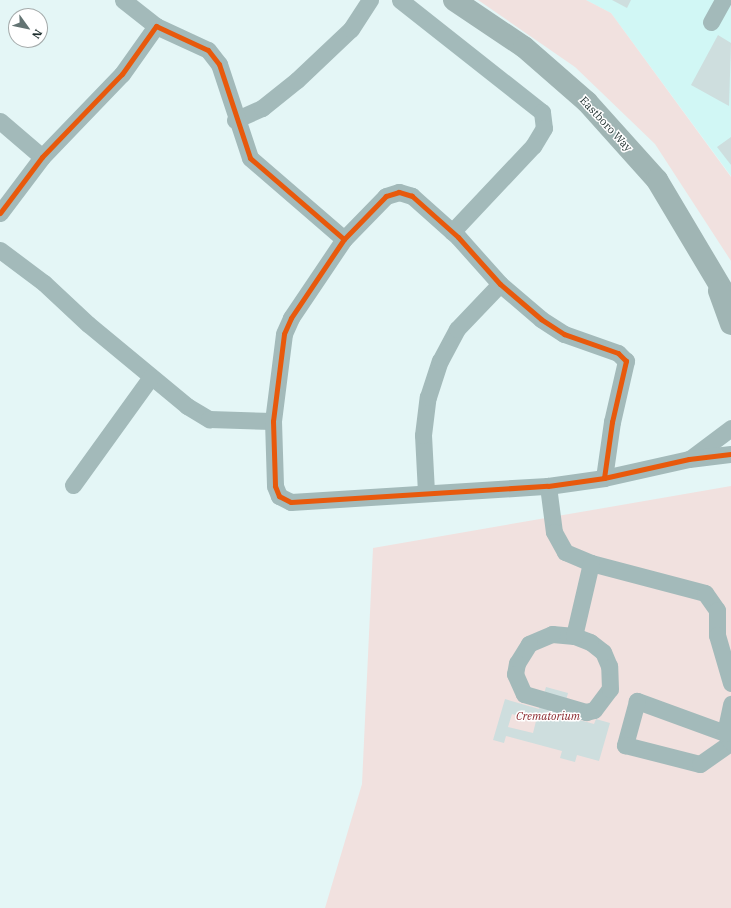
<!DOCTYPE html>
<style>
body{margin:0}
#map{position:relative;width:731px;height:908px;overflow:hidden;background:#e4f6f6;font-family:"IBM Plex Serif",serif}
div>[style]{position:absolute}
[style*='--x']{left:calc(var(--x)*1px);top:calc(var(--y)*1px);width:calc(var(--w)*1px);rotate:calc(var(--a)*1deg)}
.built>*{inset:0;background:#d1f7f5}
.green>*{inset:0;background:#f1e1df}
.building>*{inset:0;background:#cedede}
.minor>*{height:17px;margin:-8.5px;padding:0 8.5px;transform-origin:8.5px;border-radius:8.5px;background:#a3baba}
.major>*{height:22px;margin:-11px;padding:0 11px;transform-origin:11px;border-radius:11px;background:#a0b5b4}
.cycleway>*{height:5px;margin:-2.5px;padding:0 2.5px;transform-origin:2.5px;border-radius:2.5px;background:#e8590c}
span{translate:-50% -50%;white-space:nowrap;text-align:center;line-height:1.15;-webkit-text-stroke:3px #fff;paint-order:stroke}
.street-label{font-size:11px;color:#1d2e2d}
.park-label{font-size:11px;color:#8b2a30;font-style:italic}
.north{position:absolute;left:8px;top:8px;width:40px;height:40px;box-sizing:border-box;background:#fff;border:1px solid #a5abab;border-radius:50%;rotate:123deg;font-size:11px;font-weight:700;line-height:16px;text-align:center;color:#1d2e2d}
.north::after{content:'';display:block;margin:auto;width:14px;height:18px;background:#637473;clip-path:polygon(50% 0,100% 100%,50% 72%,0 100%)}
</style>
<div id="map">
<div class="built">
<div style="clip-path:polygon(586px 0,731px 0,731px 176px,611px 13px)"></div>
</div>
<div class="green">
<div style="clip-path:polygon(478px 0,586px 0,611px 13px,731px 177px,731px 261px,655px 144px,575px 67px)"></div>
<div style="clip-path:polygon(731px 486px,731px 908px,325px 908px,362px 784px,373px 548px)"></div>
</div>
<div class="building">
<div style="clip-path:polygon(612px 0,631px 0,627px 8px)"></div>
<div style="clip-path:polygon(718px 35px,731px 43px,729px 106px,691px 85px)"></div>
<div style="clip-path:polygon(731px 137px,731px 165px,717px 147px)"></div>
<div style="clip-path:polygon(evenodd,546px 687px,568px 693px,562px 715px,594px 724px,596px 719px,610px 723px,599px 761px,577px 755px,575px 762px,560px 758px,562px 751px,506px 736px,504px 743px,493px 740px,505px 699px,539px 709px,546px 687px,512px 714px,536px 721px,533px 733px,508px 727px,512px 714px)"></div>
</div>
<div class="minor">
<div style="--x:123;--y:0;--w:42;--a:38.2"></div>
<div style="--x:400;--y:0;--w:181;--a:38.3"></div>
<div style="--x:542;--y:112;--w:16;--a:83"></div>
<div style="--x:544;--y:128;--w:21;--a:121"></div>
<div style="--x:533;--y:146;--w:118;--a:133.3"></div>
<div style="--x:711;--y:22;--w:25;--a:-61"></div>
<div style="--x:235;--y:120;--w:30;--a:-24"></div>
<div style="--x:262;--y:108;--w:45;--a:-38.7"></div>
<div style="--x:297;--y:80;--w:74;--a:-43.4"></div>
<div style="--x:351;--y:29;--w:35;--a:-57"></div>
<div style="--x:0;--y:121;--w:55;--a:40.6"></div>
<div style="--x:0;--y:213;--w:70;--a:-53.1"></div>
<div style="--x:42;--y:157;--w:115;--a:-46.1"></div>
<div style="--x:122;--y:74;--w:59;--a:-54.7"></div>
<div style="--x:156;--y:26;--w:57;--a:24.8"></div>
<div style="--x:208;--y:50;--w:18;--a:52"></div>
<div style="--x:219;--y:64;--w:99;--a:71.7"></div>
<div style="--x:250;--y:158;--w:124;--a:40.8"></div>
<div style="--x:0;--y:250;--w:55;--a:36.9"></div>
<div style="--x:44;--y:283;--w:60;--a:43"></div>
<div style="--x:88;--y:324;--w:129;--a:39.6"></div>
<div style="--x:187;--y:406;--w:26;--a:31"></div>
<div style="--x:209;--y:419;--w:64;--a:1.8"></div>
<div style="--x:691;--y:458;--w:50;--a:-36.9"></div>
<div style="--x:604;--y:478;--w:57;--a:-81.9"></div>
<div style="--x:612;--y:422;--w:63;--a:-77.1"></div>
<div style="--x:626;--y:361;--w:11;--a:-135"></div>
<div style="--x:618;--y:353;--w:57;--a:-160.6"></div>
<div style="--x:564;--y:334;--w:27;--a:-147"></div>
<div style="--x:541;--y:319;--w:54;--a:-139.5"></div>
<div style="--x:500;--y:284;--w:63;--a:-131.8"></div>
<div style="--x:458;--y:237;--w:62;--a:-138.3"></div>
<div style="--x:412;--y:196;--w:14;--a:-163"></div>
<div style="--x:399;--y:192;--w:14;--a:163"></div>
<div style="--x:386;--y:196;--w:60;--a:134.3"></div>
<div style="--x:344;--y:239;--w:95;--a:123.9"></div>
<div style="--x:291;--y:318;--w:17;--a:114"></div>
<div style="--x:284;--y:334;--w:88;--a:97.2"></div>
<div style="--x:273;--y:421;--w:65;--a:88.2"></div>
<div style="--x:275;--y:486;--w:11;--a:68"></div>
<div style="--x:279;--y:496;--w:13;--a:27"></div>
<div style="--x:291;--y:502;--w:257;--a:-3.6"></div>
<div style="--x:548;--y:486;--w:57;--a:-8.1"></div>
<div style="--x:604;--y:478;--w:87;--a:-12.6"></div>
<div style="--x:689;--y:459;--w:42;--a:-6.8"></div>
<div style="--x:73;--y:485;--w:133;--a:-54.2"></div>
<div style="--x:548;--y:486;--w:46;--a:82.6"></div>
<div style="--x:554;--y:532;--w:23;--a:61"></div>
<div style="--x:565;--y:552;--w:28;--a:23"></div>
<div style="--x:591;--y:563;--w:118;--a:14.7"></div>
<div style="--x:705;--y:593;--w:21;--a:55"></div>
<div style="--x:717;--y:610;--w:25;--a:90"></div>
<div style="--x:717;--y:635;--w:50;--a:73.7"></div>
<div style="--x:426;--y:492;--w:57;--a:-93"></div>
<div style="--x:423;--y:435;--w:38;--a:-83"></div>
<div style="--x:428;--y:397;--w:38;--a:-72"></div>
<div style="--x:440;--y:361;--w:36;--a:-62"></div>
<div style="--x:457;--y:329;--w:62;--a:-46.3"></div>
<div style="--x:574;--y:636;--w:22;--a:-175"></div>
<div style="--x:552;--y:634;--w:25;--a:157"></div>
<div style="--x:529;--y:644;--w:22;--a:122"></div>
<div style="--x:517;--y:663;--w:11;--a:100"></div>
<div style="--x:515;--y:674;--w:22;--a:66"></div>
<div style="--x:524;--y:694;--w:65;--a:16.2"></div>
<div style="--x:586;--y:712;--w:8;--a:-14"></div>
<div style="--x:594;--y:710;--w:26;--a:-53"></div>
<div style="--x:610;--y:689;--w:23;--a:-92"></div>
<div style="--x:609;--y:666;--w:15;--a:-113"></div>
<div style="--x:603;--y:652;--w:16;--a:-142"></div>
<div style="--x:590;--y:642;--w:17;--a:-159"></div>
<div style="--x:574;--y:636;--w:75;--a:-76.9"></div>
<div style="--x:725;--y:733;--w:94;--a:-160"></div>
<div style="--x:637;--y:701;--w:46;--a:105.3"></div>
<div style="--x:625;--y:745;--w:77;--a:14.2"></div>
<div style="--x:700;--y:764;--w:38;--a:-35"></div>
<div style="--x:731;--y:742;--w:11;--a:-124"></div>
<div style="--x:725;--y:733;--w:30;--a:-78"></div>
</div>
<div class="major">
<div style="--x:454;--y:0;--w:84;--a:33.9"></div>
<div style="--x:524;--y:47;--w:84;--a:41.1"></div>
<div style="--x:587;--y:102;--w:105;--a:48.1"></div>
<div style="--x:657;--y:180;--w:144;--a:59.2"></div>
<div style="--x:719;--y:291;--w:35;--a:70"></div>
</div>
<div class="cycleway">
<div style="--x:0;--y:213;--w:70;--a:-53.1"></div>
<div style="--x:42;--y:157;--w:115;--a:-46.1"></div>
<div style="--x:122;--y:74;--w:59;--a:-54.7"></div>
<div style="--x:156;--y:26;--w:57;--a:24.8"></div>
<div style="--x:208;--y:50;--w:18;--a:52"></div>
<div style="--x:219;--y:64;--w:99;--a:71.7"></div>
<div style="--x:250;--y:158;--w:124;--a:40.8"></div>
<div style="--x:604;--y:478;--w:57;--a:-81.9"></div>
<div style="--x:612;--y:422;--w:63;--a:-77.1"></div>
<div style="--x:626;--y:361;--w:11;--a:-135"></div>
<div style="--x:618;--y:353;--w:57;--a:-160.6"></div>
<div style="--x:564;--y:334;--w:27;--a:-147"></div>
<div style="--x:541;--y:319;--w:54;--a:-139.5"></div>
<div style="--x:500;--y:284;--w:63;--a:-131.8"></div>
<div style="--x:458;--y:237;--w:62;--a:-138.3"></div>
<div style="--x:412;--y:196;--w:14;--a:-163"></div>
<div style="--x:399;--y:192;--w:14;--a:163"></div>
<div style="--x:386;--y:196;--w:60;--a:134.3"></div>
<div style="--x:344;--y:239;--w:95;--a:123.9"></div>
<div style="--x:291;--y:318;--w:17;--a:114"></div>
<div style="--x:284;--y:334;--w:88;--a:97.2"></div>
<div style="--x:273;--y:421;--w:65;--a:88.2"></div>
<div style="--x:275;--y:486;--w:11;--a:68"></div>
<div style="--x:279;--y:496;--w:13;--a:27"></div>
<div style="--x:291;--y:502;--w:257;--a:-3.6"></div>
<div style="--x:548;--y:486;--w:57;--a:-8.1"></div>
<div style="--x:604;--y:478;--w:87;--a:-12.6"></div>
<div style="--x:689;--y:459;--w:42;--a:-6.8"></div>
</div>
<div class="street-label">
<span style="left:606px;top:124px;rotate:47deg">Eastboro Way</span>
</div>
<div class="park-label">
<span style="left:548px;top:716px">Crematorium</span>
</div>
<div class="north">N</div>
</div>
